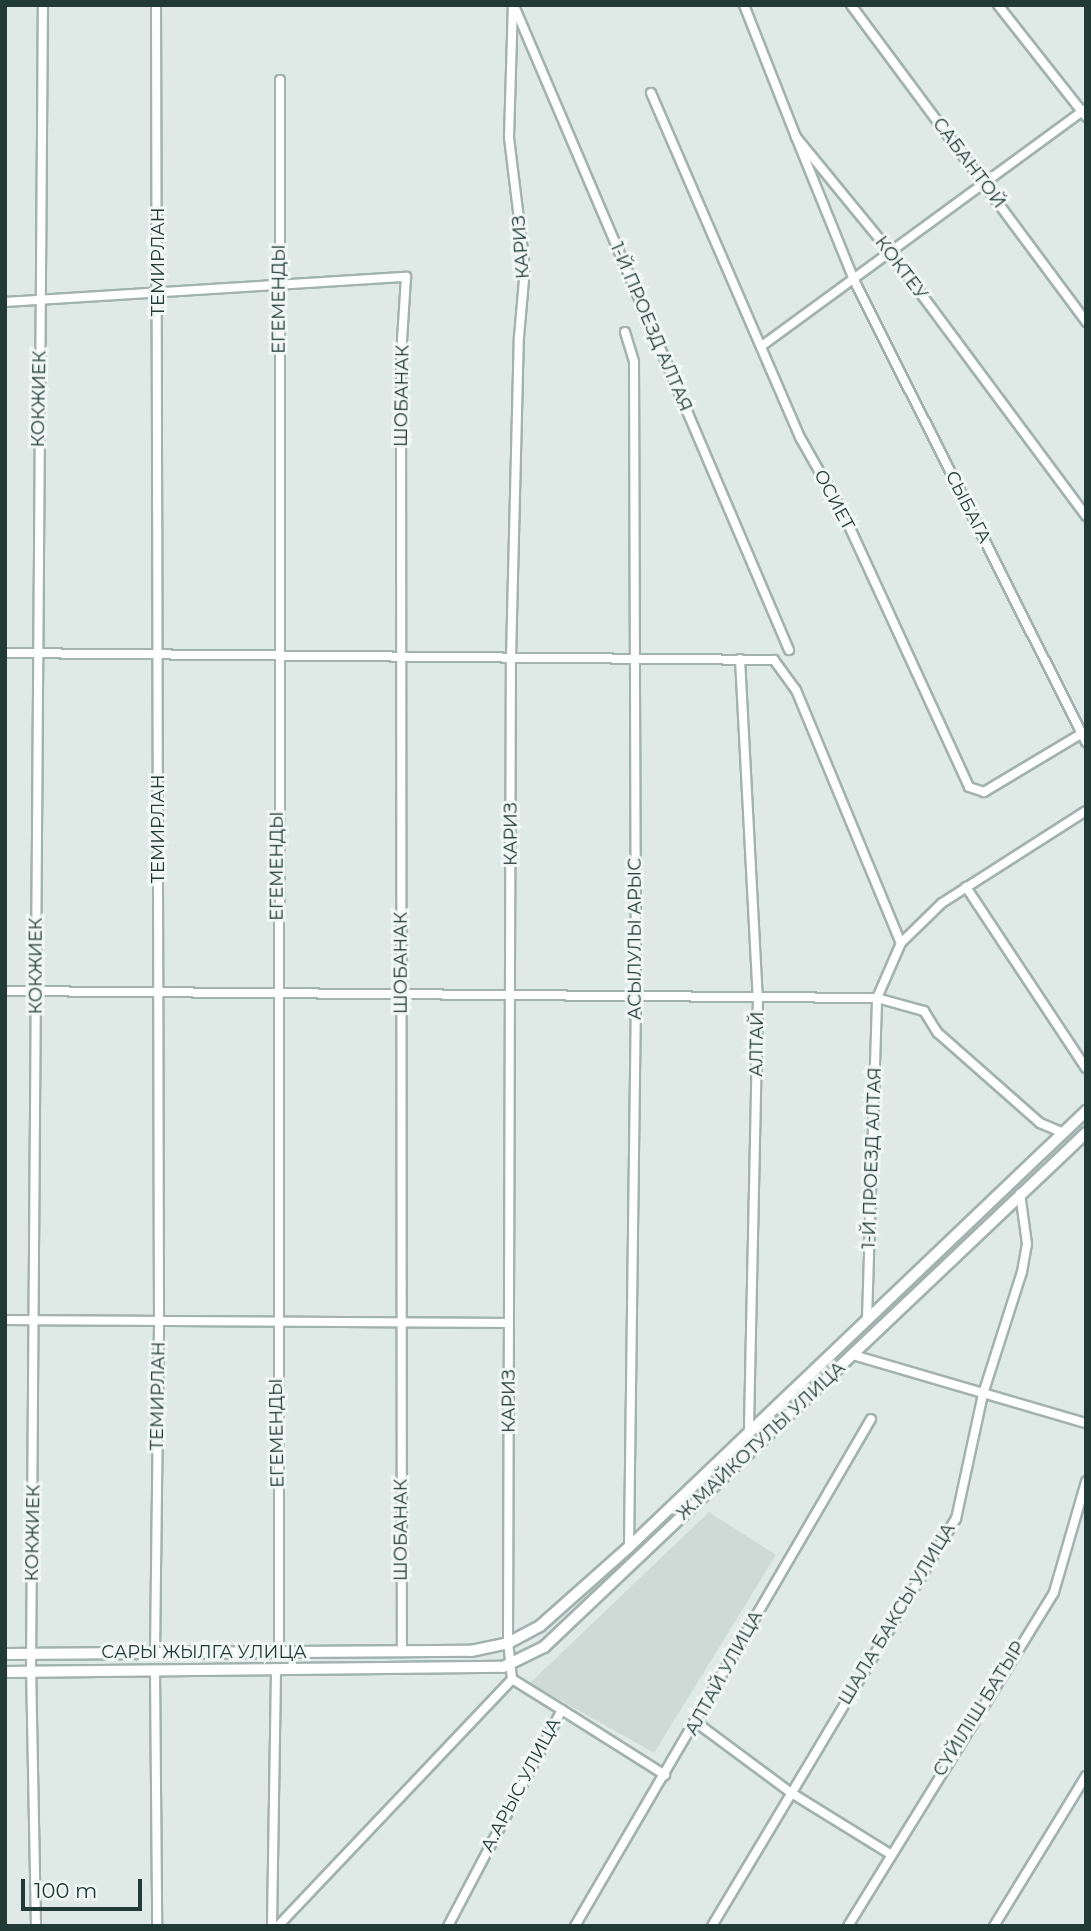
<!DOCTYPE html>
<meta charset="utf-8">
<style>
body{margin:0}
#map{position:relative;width:1091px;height:1931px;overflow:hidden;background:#dfeae7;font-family:Montserrat,sans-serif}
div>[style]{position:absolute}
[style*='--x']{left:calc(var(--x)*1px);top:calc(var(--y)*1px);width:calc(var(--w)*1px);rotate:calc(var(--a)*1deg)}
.built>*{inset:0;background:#cedad6}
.roads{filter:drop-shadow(2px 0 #a2b2ae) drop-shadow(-2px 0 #a2b2ae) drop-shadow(0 2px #a2b2ae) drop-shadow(0 -2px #a2b2ae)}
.minor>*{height:8px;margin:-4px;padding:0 4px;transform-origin:4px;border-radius:4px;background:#fff}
.tertiary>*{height:10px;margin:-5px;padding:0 5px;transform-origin:5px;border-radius:5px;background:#fff}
span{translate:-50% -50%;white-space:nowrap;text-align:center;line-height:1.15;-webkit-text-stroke:6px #f0f7f4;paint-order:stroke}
.street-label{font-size:18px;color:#213a36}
.frame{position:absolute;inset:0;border:7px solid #213a36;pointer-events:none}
.scale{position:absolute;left:21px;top:1879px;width:121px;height:32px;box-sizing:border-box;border:4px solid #213a36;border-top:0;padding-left:9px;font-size:21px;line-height:24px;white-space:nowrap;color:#213a36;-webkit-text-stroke:5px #f0f7f4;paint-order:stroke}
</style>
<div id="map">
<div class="built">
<div style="clip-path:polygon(709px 1512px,776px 1555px,654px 1753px,530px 1683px)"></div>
</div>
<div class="roads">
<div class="minor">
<div style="--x:744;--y:5;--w:142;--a:68.5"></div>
<div style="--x:796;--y:137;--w:149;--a:50.7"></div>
<div style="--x:890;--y:252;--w:329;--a:53.4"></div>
<div style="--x:851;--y:5;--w:395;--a:53.4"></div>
<div style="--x:998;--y:5;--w:142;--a:51.8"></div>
<div style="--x:515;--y:8;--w:698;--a:66.89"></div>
<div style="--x:651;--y:93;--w:377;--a:66.6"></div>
<div style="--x:801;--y:439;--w:87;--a:60.5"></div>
<div style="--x:844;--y:515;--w:299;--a:65.3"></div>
<div style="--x:969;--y:787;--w:16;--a:18"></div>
<div style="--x:984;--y:792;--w:113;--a:-30.9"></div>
<div style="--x:796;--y:137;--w:154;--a:67.9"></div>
<div style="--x:854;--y:280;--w:517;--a:63.34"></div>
<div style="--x:5;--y:302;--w:402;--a:-3.6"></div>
<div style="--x:406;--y:277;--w:80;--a:93.6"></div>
<div style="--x:401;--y:357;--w:1293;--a:89.96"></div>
<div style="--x:625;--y:332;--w:31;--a:73"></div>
<div style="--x:634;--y:362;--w:634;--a:89.82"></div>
<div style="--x:636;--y:996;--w:551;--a:90.73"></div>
<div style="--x:763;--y:345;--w:400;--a:-36.2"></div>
<div style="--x:5;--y:653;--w:769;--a:0.52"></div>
<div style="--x:774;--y:660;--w:37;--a:54"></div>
<div style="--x:796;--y:690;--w:274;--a:67.5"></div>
<div style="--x:740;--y:659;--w:338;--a:87"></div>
<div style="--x:758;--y:997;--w:432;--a:91.2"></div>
<div style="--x:966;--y:887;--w:217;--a:56.5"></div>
<div style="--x:5;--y:991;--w:872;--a:0.46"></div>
<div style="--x:877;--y:998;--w:49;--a:15.5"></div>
<div style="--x:924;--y:1011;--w:26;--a:58"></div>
<div style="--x:938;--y:1033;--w:136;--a:41.4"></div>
<div style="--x:1040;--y:1123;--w:25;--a:23"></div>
<div style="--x:867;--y:1319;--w:321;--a:-88.2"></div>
<div style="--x:877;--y:998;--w:60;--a:-66.4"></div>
<div style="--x:901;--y:943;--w:57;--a:-44.3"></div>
<div style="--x:942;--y:903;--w:171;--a:-32.6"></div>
<div style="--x:5;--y:1320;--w:504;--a:0.34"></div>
<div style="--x:853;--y:1355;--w:243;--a:16.3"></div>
<div style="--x:279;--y:1652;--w:1572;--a:-89.96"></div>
<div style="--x:155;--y:1653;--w:332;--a:-89.3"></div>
<div style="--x:159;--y:1321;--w:1316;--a:-90.13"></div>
<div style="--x:155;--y:1672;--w:254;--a:89.5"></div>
<div style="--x:562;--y:1710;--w:122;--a:32.3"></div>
<div style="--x:697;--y:1723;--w:116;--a:36.6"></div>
<div style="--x:790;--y:1792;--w:118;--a:31.8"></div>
<div style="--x:36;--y:1926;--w:255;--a:-91.1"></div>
<div style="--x:31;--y:1671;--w:1666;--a:-89.59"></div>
<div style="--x:272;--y:1926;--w:256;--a:-89.1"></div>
<div style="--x:278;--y:1926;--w:340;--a:-46.5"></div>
<div style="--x:448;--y:1926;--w:244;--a:-62.2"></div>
<div style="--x:562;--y:1710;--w:59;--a:-148.2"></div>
<div style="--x:512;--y:1679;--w:36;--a:-96"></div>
<div style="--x:508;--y:1643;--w:985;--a:-89.83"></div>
<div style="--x:511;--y:658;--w:321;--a:-88.6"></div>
<div style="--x:519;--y:337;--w:69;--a:-85"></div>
<div style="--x:525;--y:268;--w:132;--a:-97"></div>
<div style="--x:509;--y:137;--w:132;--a:-88.3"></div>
<div style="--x:575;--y:1926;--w:587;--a:-59.72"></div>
<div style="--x:712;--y:1926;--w:475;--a:-59.1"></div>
<div style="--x:956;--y:1519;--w:128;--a:-77.8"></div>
<div style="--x:983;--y:1394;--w:128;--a:-72.3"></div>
<div style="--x:1022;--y:1272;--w:28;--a:-80"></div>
<div style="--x:1027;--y:1244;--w:51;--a:-97.8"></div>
<div style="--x:848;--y:1926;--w:392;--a:-58.3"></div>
<div style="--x:1054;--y:1592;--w:115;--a:-73.8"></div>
<div style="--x:994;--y:1926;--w:176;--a:-58.5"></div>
</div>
<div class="tertiary">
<div style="--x:5;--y:1654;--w:466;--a:-0.4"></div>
<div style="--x:471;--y:1651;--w:38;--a:-12"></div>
<div style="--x:508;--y:1643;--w:36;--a:-28"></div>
<div style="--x:540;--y:1626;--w:119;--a:-41.6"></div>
<div style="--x:629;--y:1547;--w:632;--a:-43.65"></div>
<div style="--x:5;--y:1672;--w:498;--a:-0.6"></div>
<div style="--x:503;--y:1667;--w:46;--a:-26"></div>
<div style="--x:544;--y:1647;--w:747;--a:-43.48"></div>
</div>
</div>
<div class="street-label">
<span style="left:969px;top:163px;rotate:53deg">САБАНТОЙ</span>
<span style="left:521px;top:247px;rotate:-94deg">КАРИЗ</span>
<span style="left:158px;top:262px;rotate:-90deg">ТЕМИРЛАН</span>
<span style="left:901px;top:268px;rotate:53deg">КОКТЕУ</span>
<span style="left:279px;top:299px;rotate:-90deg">ЕГЕМЕНДЫ</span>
<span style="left:651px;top:327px;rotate:67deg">1-Й ПРОЕЗД АЛТАЯ</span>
<span style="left:402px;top:396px;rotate:-89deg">ШОБАНАК</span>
<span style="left:39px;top:399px;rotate:-89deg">КОКЖИЕК</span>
<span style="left:834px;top:500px;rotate:62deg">ОСИЕТ</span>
<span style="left:968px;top:507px;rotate:63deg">СЫБАГА</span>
<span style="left:158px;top:829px;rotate:-90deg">ТЕМИРЛАН</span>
<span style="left:511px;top:834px;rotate:-90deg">КАРИЗ</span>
<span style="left:277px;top:866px;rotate:-90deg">ЕГЕМЕНДЫ</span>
<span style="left:635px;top:939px;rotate:-90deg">АСЫЛУЛЫ АРЫС</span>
<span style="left:401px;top:963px;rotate:-90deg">ШОБАНАК</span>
<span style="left:36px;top:966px;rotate:-90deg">КОКЖИЕК</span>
<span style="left:757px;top:1044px;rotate:-89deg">АЛТАЙ</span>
<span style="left:872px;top:1158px;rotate:-88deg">1-Й ПРОЕЗД АЛТАЯ</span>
<span style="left:158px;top:1396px;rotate:-89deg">ТЕМИРЛАН</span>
<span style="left:509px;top:1401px;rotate:-90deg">КАРИЗ</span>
<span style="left:277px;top:1433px;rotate:-91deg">ЕГЕМЕНДЫ</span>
<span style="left:761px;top:1441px;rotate:-43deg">Ж.МАЙКОТУЛЫ УЛИЦА</span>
<span style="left:401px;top:1530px;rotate:-90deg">ШОБАНАК</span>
<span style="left:33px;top:1533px;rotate:-89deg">КОКЖИЕК</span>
<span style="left:897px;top:1614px;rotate:-59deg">ШАЛА БАКСЫ УЛИЦА</span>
<span style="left:204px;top:1652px">САРЫ ЖЫЛГА УЛИЦА</span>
<span style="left:724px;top:1673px;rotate:-61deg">АЛТАЙ УЛИЦА</span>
<span style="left:979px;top:1709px;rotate:-58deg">СҮЙІЛІШ БАТЫР</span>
<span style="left:521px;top:1785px;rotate:-62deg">А.АРЫС УЛИЦА</span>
</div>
<div class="frame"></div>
<div class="scale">100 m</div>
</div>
